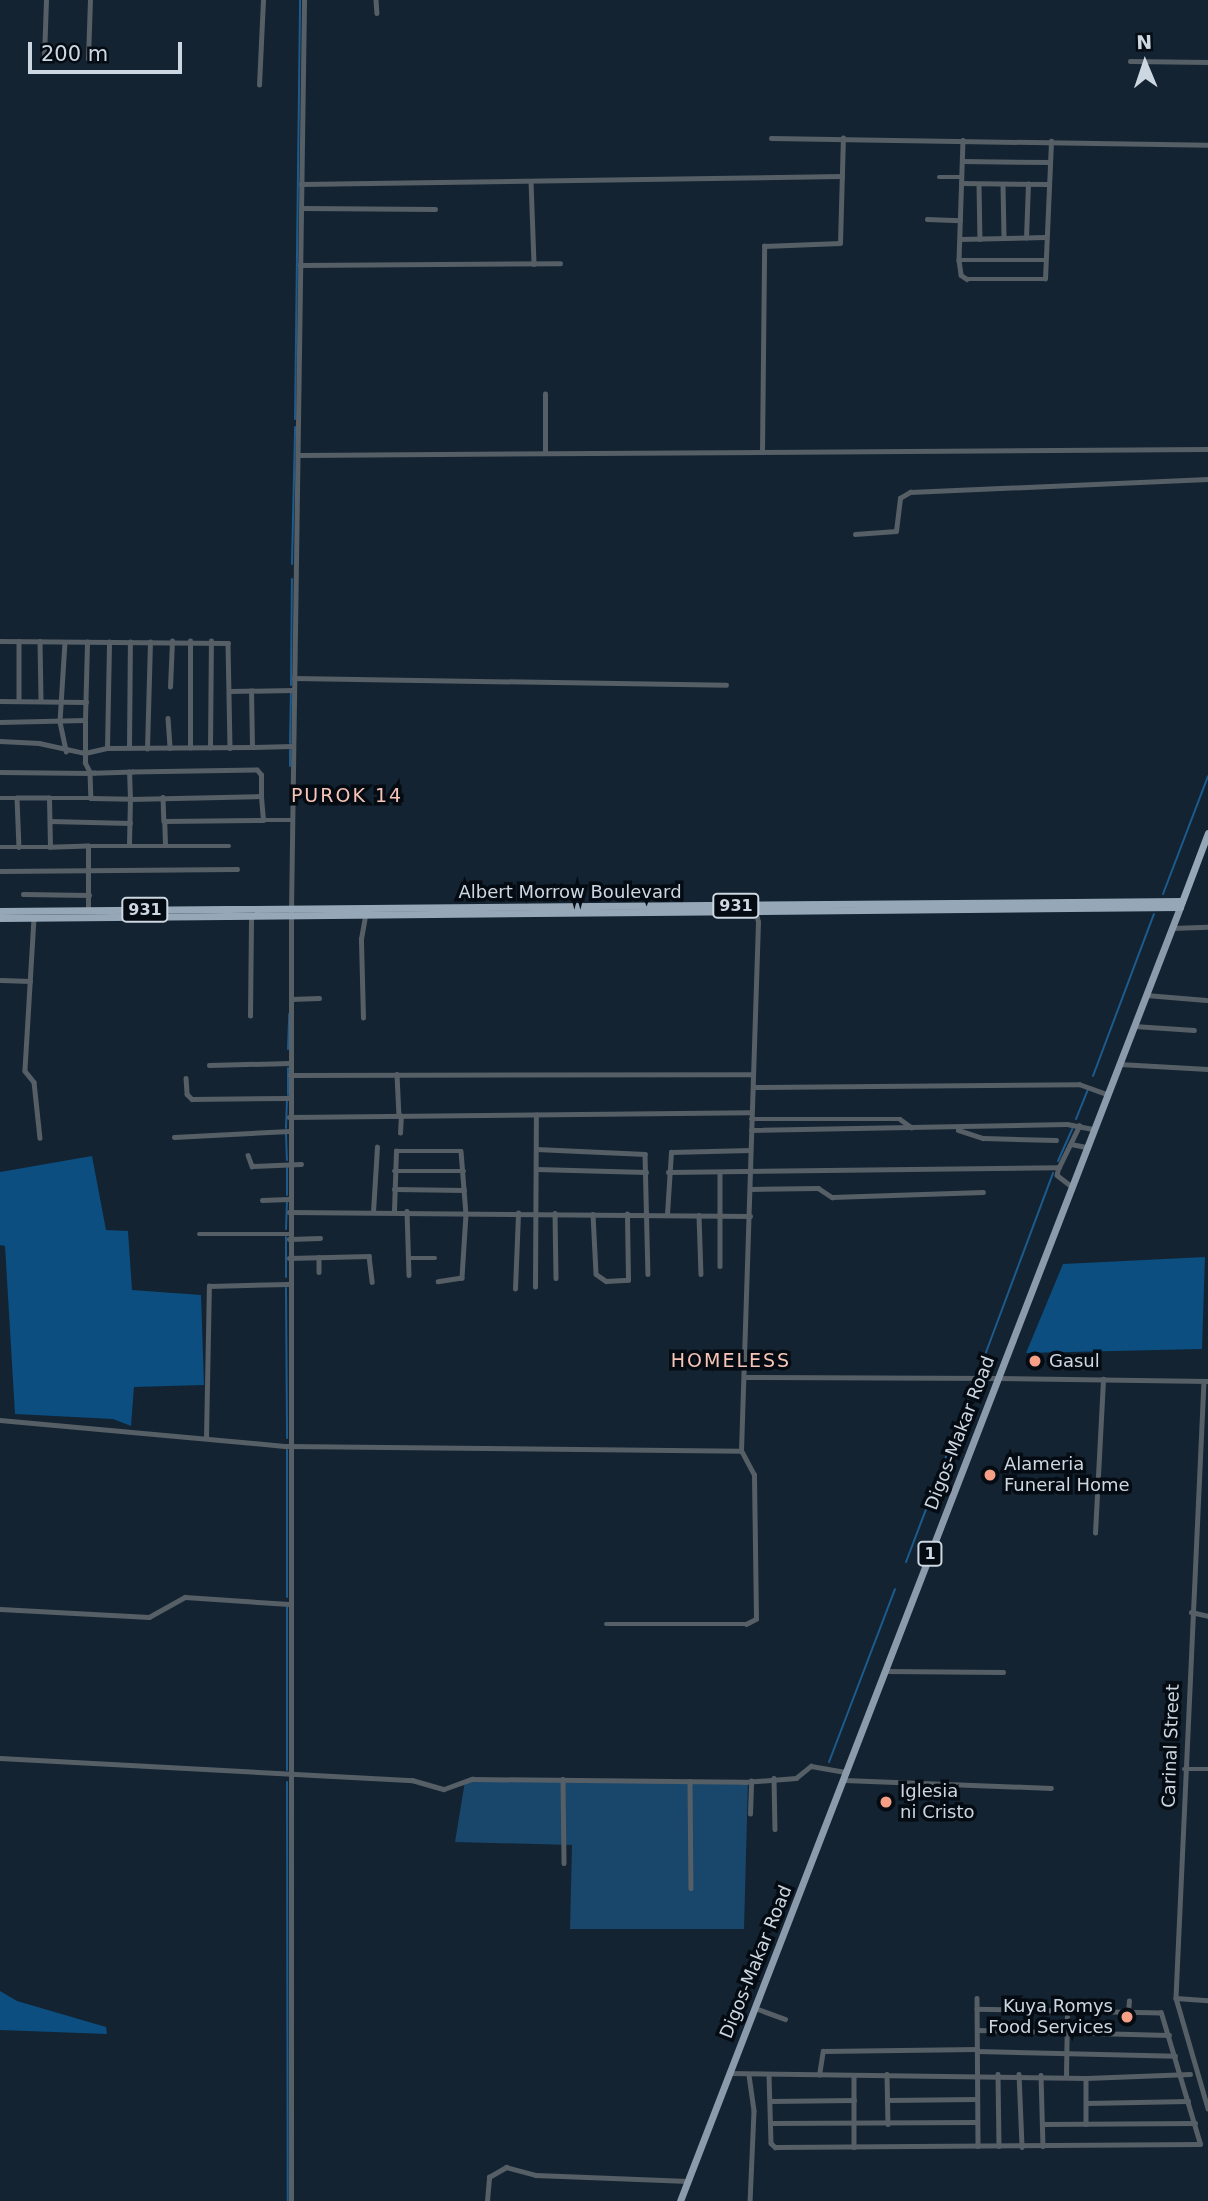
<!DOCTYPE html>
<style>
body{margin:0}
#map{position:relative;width:1208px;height:2201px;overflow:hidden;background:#132331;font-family:"DejaVu Sans",sans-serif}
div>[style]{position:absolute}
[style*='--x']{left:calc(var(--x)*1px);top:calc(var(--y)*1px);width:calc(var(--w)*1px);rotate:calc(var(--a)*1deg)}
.green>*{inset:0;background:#19466b}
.forest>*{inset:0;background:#0b4e7f}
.stream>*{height:2px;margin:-1px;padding:0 1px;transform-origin:1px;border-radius:1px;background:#1d5b8d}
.minor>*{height:4.5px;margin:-2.25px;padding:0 2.25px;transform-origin:2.25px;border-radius:2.25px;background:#565e66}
.tertiary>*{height:5px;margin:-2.5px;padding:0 2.5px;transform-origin:2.5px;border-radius:2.5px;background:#565e66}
.primary>*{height:7px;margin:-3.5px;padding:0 3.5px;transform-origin:3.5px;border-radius:3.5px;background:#8b9bab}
.trunk>*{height:7px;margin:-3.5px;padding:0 3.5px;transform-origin:3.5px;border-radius:3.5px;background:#96a8b8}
.dots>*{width:19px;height:19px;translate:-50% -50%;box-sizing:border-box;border:4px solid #050b12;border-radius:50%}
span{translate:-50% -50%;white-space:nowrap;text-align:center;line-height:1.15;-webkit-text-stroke:7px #050b12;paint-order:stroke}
.shield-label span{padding:2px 5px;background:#050b12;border:2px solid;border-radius:5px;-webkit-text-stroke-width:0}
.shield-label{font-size:16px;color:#cdd7e1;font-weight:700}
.street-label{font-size:18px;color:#cdd7e1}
.poi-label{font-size:18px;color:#cdd7e1}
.left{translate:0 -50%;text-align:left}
.right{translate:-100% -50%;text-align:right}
.neighbourhood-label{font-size:19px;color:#f6c5b7;letter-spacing:2px}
.north{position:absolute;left:1110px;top:28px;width:70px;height:70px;-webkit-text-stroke:5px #050b12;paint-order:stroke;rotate:358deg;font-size:19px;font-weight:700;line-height:28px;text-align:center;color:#cdd7e1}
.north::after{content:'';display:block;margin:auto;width:24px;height:32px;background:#cdd7e1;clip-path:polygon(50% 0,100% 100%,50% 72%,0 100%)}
.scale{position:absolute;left:28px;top:42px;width:154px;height:32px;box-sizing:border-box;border:4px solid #cdd7e1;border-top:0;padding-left:9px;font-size:21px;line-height:24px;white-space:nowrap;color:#cdd7e1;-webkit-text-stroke:5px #050b12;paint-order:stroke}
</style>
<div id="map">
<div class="green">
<div style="clip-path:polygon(465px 1781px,748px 1781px,744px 1929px,570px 1929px,572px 1845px,455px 1842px)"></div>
</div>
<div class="forest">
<div style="clip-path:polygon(92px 1156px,106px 1230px,128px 1231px,132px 1290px,201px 1295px,204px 1385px,134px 1387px,131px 1426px,113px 1419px,15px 1414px,5px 1246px,0 1245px,0 1172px)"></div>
<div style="clip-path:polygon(1205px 1257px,1202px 1349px,1026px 1353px,1063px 1264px)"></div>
<div style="clip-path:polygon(0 1991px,17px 2001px,106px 2027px,107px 2034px,0 2030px)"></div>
</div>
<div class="stream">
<div style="--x:295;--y:419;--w:419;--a:-89.3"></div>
<div style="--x:292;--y:564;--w:137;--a:-88.7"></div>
<div style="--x:291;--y:685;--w:106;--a:-89.5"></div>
<div style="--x:290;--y:743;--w:50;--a:-88.9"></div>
<div style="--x:290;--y:750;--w:16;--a:90"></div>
<div style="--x:1163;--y:894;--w:126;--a:-69.1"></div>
<div style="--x:288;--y:1049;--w:35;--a:-88"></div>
<div style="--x:1093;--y:1076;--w:173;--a:-69.4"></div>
<div style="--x:288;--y:1095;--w:27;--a:-90"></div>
<div style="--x:1076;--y:1119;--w:32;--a:-68"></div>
<div style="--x:286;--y:1128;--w:27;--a:-88"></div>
<div style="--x:286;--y:1134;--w:26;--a:88"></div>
<div style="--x:1058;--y:1161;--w:35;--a:-66"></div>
<div style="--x:287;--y:1195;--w:28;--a:-90"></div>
<div style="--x:286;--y:1229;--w:27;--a:-88"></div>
<div style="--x:286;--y:1237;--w:40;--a:90"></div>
<div style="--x:286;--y:1288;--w:150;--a:89.6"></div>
<div style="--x:982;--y:1363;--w:203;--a:-69.5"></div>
<div style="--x:906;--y:1562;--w:186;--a:-69.2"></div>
<div style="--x:287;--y:1597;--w:147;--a:-90"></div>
<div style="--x:287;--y:1607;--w:163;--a:90"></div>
<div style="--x:829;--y:1762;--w:185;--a:-69.1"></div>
<div style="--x:287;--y:1782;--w:419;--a:89.9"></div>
</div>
<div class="minor">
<div style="--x:376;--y:0;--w:13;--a:86"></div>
<div style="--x:44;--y:57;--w:57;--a:-88"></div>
<div style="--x:88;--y:59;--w:59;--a:-88.1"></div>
<div style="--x:1130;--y:61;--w:78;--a:0.7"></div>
<div style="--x:259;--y:85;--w:85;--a:-87.3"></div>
<div style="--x:771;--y:138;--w:437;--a:0.9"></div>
<div style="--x:963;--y:140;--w:120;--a:91.9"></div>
<div style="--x:959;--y:260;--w:15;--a:82"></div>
<div style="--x:961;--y:275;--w:7;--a:34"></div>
<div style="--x:967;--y:279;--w:78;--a:0"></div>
<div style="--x:1045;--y:279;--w:138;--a:-87.5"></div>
<div style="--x:962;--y:161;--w:88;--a:0.7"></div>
<div style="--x:939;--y:177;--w:22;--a:0"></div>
<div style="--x:531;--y:181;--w:83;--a:87.9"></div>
<div style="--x:961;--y:183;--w:87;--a:0.7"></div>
<div style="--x:301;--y:184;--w:541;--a:-0.85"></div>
<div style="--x:979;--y:184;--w:55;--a:89"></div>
<div style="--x:1003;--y:184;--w:54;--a:88.9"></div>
<div style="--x:301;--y:208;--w:134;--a:0.4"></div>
<div style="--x:927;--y:219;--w:33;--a:2"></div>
<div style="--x:1026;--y:238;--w:54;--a:-87.9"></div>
<div style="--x:960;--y:239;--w:85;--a:-1.3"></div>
<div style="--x:959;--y:260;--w:86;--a:0"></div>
<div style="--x:300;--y:265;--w:260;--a:-0.4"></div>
<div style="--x:762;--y:452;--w:206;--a:-89.4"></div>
<div style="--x:764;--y:246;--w:76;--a:-2.3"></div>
<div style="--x:840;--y:243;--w:105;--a:-88.4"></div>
<div style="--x:545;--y:453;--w:59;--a:-90"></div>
<div style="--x:299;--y:455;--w:909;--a:-0.38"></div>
<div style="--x:855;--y:534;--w:41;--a:-4.2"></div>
<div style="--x:896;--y:531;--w:33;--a:-83"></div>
<div style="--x:900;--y:498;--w:12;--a:-31"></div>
<div style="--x:910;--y:492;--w:298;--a:-2.5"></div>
<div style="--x:0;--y:641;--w:228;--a:0.5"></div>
<div style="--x:228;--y:643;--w:105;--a:88.9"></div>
<div style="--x:19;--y:641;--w:60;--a:90"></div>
<div style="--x:40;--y:641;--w:60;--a:89"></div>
<div style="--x:65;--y:642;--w:80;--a:93.6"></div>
<div style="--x:60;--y:722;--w:30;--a:78"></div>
<div style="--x:294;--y:678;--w:432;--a:0.9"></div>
<div style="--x:170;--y:687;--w:46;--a:-87.5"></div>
<div style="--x:231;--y:691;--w:63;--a:-0.9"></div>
<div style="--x:0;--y:701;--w:86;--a:0.7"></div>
<div style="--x:168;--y:718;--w:30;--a:86"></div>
<div style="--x:0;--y:722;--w:85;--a:-1.3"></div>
<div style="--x:85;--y:720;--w:78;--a:-88.5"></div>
<div style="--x:0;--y:741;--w:39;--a:3"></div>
<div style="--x:39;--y:743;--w:47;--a:12.3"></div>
<div style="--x:85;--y:753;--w:23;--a:-13"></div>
<div style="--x:107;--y:748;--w:145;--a:-0.4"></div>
<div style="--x:252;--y:747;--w:56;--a:-91"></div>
<div style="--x:252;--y:747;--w:40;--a:-1.4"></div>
<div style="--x:107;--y:748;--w:106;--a:-88.9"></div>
<div style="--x:129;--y:748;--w:106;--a:-89.5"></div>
<div style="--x:190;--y:748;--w:107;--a:-90"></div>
<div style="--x:210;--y:748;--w:107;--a:-89.5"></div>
<div style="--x:147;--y:749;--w:107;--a:-88.4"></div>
<div style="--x:0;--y:772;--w:90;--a:0.6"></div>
<div style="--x:90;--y:773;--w:11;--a:-117"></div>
<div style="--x:85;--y:763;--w:43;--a:-90"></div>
<div style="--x:163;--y:797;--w:24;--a:88"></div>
<div style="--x:0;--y:798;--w:17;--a:0"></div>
<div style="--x:49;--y:798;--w:32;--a:180"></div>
<div style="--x:17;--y:798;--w:49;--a:87.7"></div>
<div style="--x:19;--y:847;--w:31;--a:0"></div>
<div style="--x:263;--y:820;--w:30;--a:0"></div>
<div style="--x:50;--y:821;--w:80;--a:1.4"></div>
<div style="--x:165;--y:844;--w:23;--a:-92"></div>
<div style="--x:164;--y:821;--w:99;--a:-0.6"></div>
<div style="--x:263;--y:820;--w:24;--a:-95"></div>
<div style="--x:129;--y:845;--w:46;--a:-88.8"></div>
<div style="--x:130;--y:799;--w:131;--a:-1.3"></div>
<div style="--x:261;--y:796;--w:21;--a:-90"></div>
<div style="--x:261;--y:775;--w:6;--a:-129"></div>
<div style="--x:257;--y:770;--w:124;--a:179.1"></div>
<div style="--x:133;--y:772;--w:38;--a:178"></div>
<div style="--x:95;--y:773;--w:5;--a:180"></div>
<div style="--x:90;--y:773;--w:25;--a:88"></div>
<div style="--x:91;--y:798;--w:39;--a:1"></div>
<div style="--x:130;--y:799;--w:27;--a:-92"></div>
<div style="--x:88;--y:846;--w:38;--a:178"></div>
<div style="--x:50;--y:847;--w:49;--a:-91.2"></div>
<div style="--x:49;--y:798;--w:42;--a:0"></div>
<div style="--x:0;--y:847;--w:19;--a:0"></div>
<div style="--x:0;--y:871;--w:237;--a:-0.5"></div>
<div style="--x:23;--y:894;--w:66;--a:0.9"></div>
<div style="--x:88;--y:910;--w:64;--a:-90"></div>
<div style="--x:88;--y:846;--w:141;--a:0"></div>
<div style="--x:34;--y:918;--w:153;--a:93.4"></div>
<div style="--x:25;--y:1071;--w:14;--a:51"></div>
<div style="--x:34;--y:1082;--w:56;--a:83.9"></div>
<div style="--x:1172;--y:928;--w:36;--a:-2"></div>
<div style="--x:1;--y:980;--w:29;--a:2"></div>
<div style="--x:1146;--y:995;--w:60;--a:4.8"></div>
<div style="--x:291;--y:999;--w:28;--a:-2"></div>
<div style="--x:250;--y:1016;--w:99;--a:-89.4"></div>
<div style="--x:363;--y:1018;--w:79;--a:-91.5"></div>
<div style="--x:361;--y:939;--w:22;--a:-80"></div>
<div style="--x:1134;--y:1026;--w:60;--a:3.8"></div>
<div style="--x:1119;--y:1064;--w:89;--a:3.2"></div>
<div style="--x:209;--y:1065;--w:81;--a:-1.4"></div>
<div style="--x:397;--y:1074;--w:42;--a:87.3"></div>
<div style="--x:290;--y:1075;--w:463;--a:-0.1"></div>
<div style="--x:186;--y:1078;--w:16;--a:86"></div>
<div style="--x:187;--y:1094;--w:7;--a:45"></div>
<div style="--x:192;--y:1099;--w:97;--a:-0.6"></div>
<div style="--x:753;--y:1087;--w:326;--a:-0.5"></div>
<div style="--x:1079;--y:1084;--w:30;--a:20"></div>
<div style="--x:289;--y:1117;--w:462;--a:-0.6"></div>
<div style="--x:751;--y:1119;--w:149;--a:0"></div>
<div style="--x:900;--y:1119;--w:14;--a:36"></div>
<div style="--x:751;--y:1130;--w:316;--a:-1.1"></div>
<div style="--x:1067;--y:1124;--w:26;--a:11"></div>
<div style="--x:958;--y:1130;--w:26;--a:18"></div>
<div style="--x:983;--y:1138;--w:73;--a:1.6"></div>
<div style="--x:400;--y:1133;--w:17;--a:-87"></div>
<div style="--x:174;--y:1137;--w:115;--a:-3"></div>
<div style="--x:1071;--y:1144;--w:15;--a:11"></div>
<div style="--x:536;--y:1149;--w:109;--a:2.6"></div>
<div style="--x:645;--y:1154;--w:120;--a:88.6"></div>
<div style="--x:248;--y:1155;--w:12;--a:70"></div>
<div style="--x:252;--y:1166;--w:49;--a:-2.3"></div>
<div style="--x:1059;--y:1167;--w:8;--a:104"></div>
<div style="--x:1057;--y:1175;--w:18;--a:38"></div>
<div style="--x:536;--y:1169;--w:110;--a:1.6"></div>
<div style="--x:394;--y:1171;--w:70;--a:0"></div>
<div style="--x:668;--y:1172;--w:391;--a:-0.7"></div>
<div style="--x:1059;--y:1167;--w:46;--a:-64"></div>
<div style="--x:720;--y:1172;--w:94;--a:90"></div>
<div style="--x:394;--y:1189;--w:70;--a:0.8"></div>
<div style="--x:750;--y:1189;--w:68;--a:-0.8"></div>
<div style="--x:818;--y:1188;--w:17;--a:33"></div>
<div style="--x:832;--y:1197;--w:151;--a:-1.9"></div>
<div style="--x:262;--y:1200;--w:26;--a:-2"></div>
<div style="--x:394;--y:1211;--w:60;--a:-88.1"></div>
<div style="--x:396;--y:1151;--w:65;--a:0"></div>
<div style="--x:461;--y:1151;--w:63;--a:85.5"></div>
<div style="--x:466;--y:1214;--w:64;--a:93.6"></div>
<div style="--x:462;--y:1278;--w:24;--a:171"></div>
<div style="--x:407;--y:1211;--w:64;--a:88.2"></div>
<div style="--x:289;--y:1212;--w:461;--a:0.5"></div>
<div style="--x:373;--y:1212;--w:65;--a:-86.5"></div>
<div style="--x:555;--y:1213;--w:65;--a:89.1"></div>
<div style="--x:593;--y:1214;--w:60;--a:87.1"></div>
<div style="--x:596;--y:1274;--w:12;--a:35"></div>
<div style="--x:606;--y:1281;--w:22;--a:-3"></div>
<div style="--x:628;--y:1280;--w:66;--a:-90.9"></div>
<div style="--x:667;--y:1214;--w:62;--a:-86.3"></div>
<div style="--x:671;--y:1152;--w:79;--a:-1.5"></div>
<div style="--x:699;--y:1215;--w:59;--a:88.1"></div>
<div style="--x:199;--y:1234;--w:90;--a:0"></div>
<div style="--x:289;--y:1239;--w:31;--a:-2"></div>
<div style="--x:319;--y:1257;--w:15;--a:90"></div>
<div style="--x:289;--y:1258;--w:80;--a:-1.4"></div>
<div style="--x:369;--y:1256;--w:26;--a:83"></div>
<div style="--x:409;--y:1258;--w:26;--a:0"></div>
<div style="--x:535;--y:1287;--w:172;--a:-89.7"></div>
<div style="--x:515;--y:1289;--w:76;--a:-87.7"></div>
<div style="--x:744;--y:1377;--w:253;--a:0.2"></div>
<div style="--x:1204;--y:1381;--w:618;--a:92.6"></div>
<div style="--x:1176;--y:1998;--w:115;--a:73.8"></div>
<div style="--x:0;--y:1420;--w:288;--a:5.2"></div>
<div style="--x:287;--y:1446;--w:454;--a:0.6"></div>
<div style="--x:206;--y:1438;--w:152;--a:-88.9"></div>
<div style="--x:209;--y:1286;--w:79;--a:-1.5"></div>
<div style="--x:1095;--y:1533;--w:154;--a:-87"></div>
<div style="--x:0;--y:1609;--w:149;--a:3.1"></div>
<div style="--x:149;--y:1617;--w:41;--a:-29.1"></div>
<div style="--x:185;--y:1597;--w:104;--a:3.9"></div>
<div style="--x:1191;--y:1612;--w:17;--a:13"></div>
<div style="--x:606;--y:1624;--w:140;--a:0"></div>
<div style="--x:746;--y:1624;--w:11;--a:-27"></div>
<div style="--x:756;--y:1619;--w:144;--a:-90.8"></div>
<div style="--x:754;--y:1475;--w:27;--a:-118"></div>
<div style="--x:741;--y:1451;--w:529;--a:-88.16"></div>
<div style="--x:758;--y:922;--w:13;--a:-103"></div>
<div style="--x:886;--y:1671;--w:117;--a:0.5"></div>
<div style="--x:0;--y:1758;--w:413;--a:3.1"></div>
<div style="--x:412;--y:1780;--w:33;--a:16"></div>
<div style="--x:444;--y:1789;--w:30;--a:-20"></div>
<div style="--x:472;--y:1779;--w:272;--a:0.6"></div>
<div style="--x:744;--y:1782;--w:52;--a:-4.4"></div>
<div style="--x:796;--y:1778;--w:19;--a:-39"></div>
<div style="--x:811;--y:1766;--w:36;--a:10"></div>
<div style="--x:1184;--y:1769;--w:24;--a:0"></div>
<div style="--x:774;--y:1778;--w:51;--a:88.9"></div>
<div style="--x:563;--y:1779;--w:84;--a:89.3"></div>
<div style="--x:844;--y:1780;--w:207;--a:2.2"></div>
<div style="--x:690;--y:1781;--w:107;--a:89.5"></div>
<div style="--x:750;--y:1814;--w:33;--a:-88"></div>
<div style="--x:977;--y:1998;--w:148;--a:89.6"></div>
<div style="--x:1176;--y:1998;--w:32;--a:4"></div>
<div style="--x:755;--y:2008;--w:32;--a:20"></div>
<div style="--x:1128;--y:2012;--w:11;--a:-85"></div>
<div style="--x:977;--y:2030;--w:192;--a:1.5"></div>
<div style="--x:977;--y:2051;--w:198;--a:1.4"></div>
<div style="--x:730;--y:2073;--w:356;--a:0.8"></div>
<div style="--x:1086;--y:2078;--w:104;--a:-2.2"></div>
<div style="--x:887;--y:2074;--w:50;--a:88.9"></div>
<div style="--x:998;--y:2074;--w:72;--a:89.2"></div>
<div style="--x:1019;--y:2074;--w:73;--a:87.6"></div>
<div style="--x:749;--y:2075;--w:36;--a:82"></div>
<div style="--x:754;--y:2111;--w:90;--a:92.5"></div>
<div style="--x:769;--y:2075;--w:68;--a:88.3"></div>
<div style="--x:771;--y:2143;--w:6;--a:45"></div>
<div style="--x:775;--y:2147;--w:425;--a:-0.4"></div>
<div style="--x:1200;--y:2144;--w:137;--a:-106.6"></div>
<div style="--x:1161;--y:2013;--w:184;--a:-178.8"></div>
<div style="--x:819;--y:2075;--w:24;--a:-81"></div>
<div style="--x:823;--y:2051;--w:154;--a:-0.7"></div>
<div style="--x:854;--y:2075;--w:72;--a:90"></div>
<div style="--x:1041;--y:2075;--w:71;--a:88.4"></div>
<div style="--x:1066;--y:2076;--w:65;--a:-89.1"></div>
<div style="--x:1086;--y:2078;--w:46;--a:90"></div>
<div style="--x:887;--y:2100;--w:89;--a:-0.6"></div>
<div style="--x:770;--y:2101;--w:84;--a:-0.7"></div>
<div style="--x:1086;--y:2103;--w:102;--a:-1.1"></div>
<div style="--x:770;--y:2123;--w:207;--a:-0.3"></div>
<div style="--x:1043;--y:2124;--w:152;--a:-0.4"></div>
<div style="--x:291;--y:2201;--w:1283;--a:-90"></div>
<div style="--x:487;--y:2201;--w:24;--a:-85"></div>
<div style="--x:489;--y:2177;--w:20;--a:-30"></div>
<div style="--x:506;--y:2167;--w:31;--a:15"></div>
<div style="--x:536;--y:2175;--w:152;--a:2.3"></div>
</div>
<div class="tertiary">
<div style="--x:291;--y:911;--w:911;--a:-89.18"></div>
<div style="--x:997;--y:1378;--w:211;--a:0.8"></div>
</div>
<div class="primary">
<div style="--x:680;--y:2201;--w:1387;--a:-68.87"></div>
</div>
<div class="trunk">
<div style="--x:0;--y:911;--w:1182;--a:-0.48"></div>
<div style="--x:0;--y:918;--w:1180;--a:-0.53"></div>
<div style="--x:1180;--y:907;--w:79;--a:-69.3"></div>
</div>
<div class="dots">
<div style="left:1035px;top:1361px;background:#f49f86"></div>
<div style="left:990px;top:1475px;background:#f49f86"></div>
<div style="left:886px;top:1802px;background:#f49f86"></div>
<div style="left:1127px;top:2017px;background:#f49f86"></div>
</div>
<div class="shield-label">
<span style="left:736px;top:906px">931</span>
<span style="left:145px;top:910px">931</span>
<span style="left:930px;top:1554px">1</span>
</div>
<div class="street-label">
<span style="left:570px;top:892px">Albert Morrow Boulevard</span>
<span style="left:960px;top:1433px;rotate:-69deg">Digos-Makar Road</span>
<span style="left:1171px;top:1746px;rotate:-88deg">Carinal Street</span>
<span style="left:756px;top:1962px;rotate:-68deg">Digos-Makar Road</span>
</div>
<div class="poi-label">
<span class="left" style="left:1049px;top:1361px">Gasul</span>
<span class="left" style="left:1004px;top:1475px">Alameria<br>Funeral Home</span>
<span class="left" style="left:900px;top:1802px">Iglesia<br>ni Cristo</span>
<span class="right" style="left:1113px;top:2017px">Kuya Romys<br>Food Services</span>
</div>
<div class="neighbourhood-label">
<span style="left:347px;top:796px">PUROK 14</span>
<span style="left:731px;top:1361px">HOMELESS</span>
</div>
<div class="north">N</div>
<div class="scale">200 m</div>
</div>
